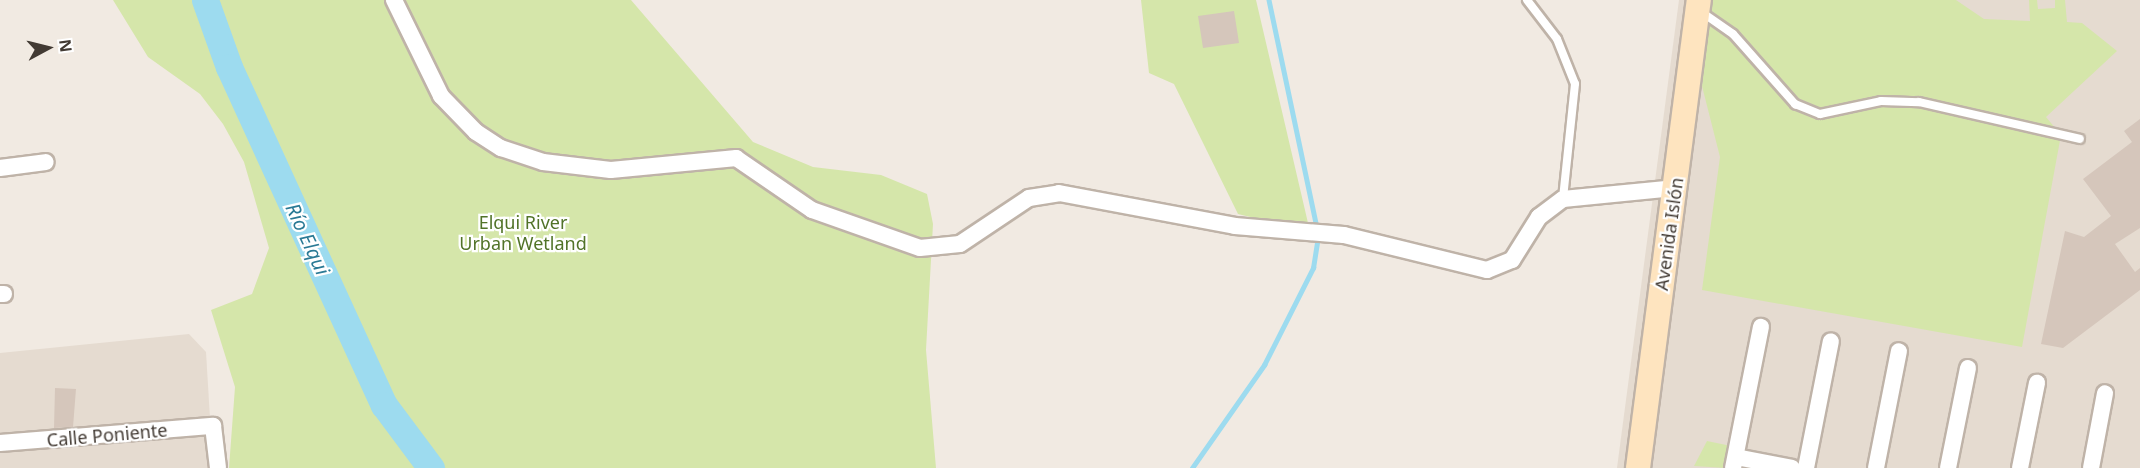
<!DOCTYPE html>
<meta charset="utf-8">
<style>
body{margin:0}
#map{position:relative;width:2140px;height:468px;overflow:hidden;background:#f1eae2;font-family:"Noto Sans",sans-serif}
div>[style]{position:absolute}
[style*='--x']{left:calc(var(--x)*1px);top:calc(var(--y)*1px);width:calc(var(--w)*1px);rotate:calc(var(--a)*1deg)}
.residential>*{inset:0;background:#e5dbd0}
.green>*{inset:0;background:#d5e6aa}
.stream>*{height:4.5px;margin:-2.25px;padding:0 2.25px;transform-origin:2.25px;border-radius:2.25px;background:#9ddbef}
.river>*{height:27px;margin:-13.5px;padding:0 13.5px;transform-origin:13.5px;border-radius:13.5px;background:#9ddbef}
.building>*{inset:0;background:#d5c6bb}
.roads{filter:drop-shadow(2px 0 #bfb3a8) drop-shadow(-2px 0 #bfb3a8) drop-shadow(0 2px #bfb3a8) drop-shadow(0 -2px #bfb3a8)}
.lane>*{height:8px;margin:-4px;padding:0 4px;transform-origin:4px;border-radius:4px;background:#fff}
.street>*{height:16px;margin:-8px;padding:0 8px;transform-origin:8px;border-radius:8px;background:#fff}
.secondary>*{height:24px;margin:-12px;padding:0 12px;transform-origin:12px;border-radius:12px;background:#fee4bf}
span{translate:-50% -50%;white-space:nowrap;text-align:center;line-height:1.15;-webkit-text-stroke:4.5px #fff;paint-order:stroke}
.park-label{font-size:18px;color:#517328}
.street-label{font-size:18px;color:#423a33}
.water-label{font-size:20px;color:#2a7a95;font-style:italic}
.north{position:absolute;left:18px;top:18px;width:60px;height:60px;-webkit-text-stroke:4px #fff;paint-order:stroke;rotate:83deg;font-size:16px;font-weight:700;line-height:24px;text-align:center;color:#423a33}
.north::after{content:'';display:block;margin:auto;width:21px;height:27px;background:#423a33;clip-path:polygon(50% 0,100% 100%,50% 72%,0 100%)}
</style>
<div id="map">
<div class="residential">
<div style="clip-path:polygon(1679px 0,2140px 0,2140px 468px,1617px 468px)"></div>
<div style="clip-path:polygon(189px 334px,206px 352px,213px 468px,0 468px,0 353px)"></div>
</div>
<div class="green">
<div style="clip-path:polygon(113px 0,631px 0,753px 142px,813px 167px,881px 175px,927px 194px,933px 224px,926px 350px,936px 468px,229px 468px,235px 387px,211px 310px,252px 294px,269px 248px,244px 162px,223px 124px,200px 94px,148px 57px)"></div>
<div style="clip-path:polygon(1141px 0,1256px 0,1308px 223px,1284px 225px,1238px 214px,1174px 84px,1149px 73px)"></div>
<div style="clip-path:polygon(1711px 0,1956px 0,1984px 19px,2030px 21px,2029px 0,2037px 0,2038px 9px,2055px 8px,2055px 0,2065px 0,2067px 22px,2082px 23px,2117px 51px,2046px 117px,2061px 135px,2022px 347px,1702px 290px,1720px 157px,1702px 86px)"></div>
<div style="clip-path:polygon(1707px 441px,1731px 446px,1726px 468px,1694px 466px)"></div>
</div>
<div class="stream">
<div style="--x:1269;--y:0;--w:233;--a:78.1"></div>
<div style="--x:1192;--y:468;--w:126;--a:-55"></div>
<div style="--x:1264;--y:365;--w:109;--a:-63.2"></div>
<div style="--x:1313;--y:268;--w:32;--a:-81"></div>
</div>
<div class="river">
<div style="--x:205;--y:0;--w:71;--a:70.3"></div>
<div style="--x:229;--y:67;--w:372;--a:65.4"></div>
<div style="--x:384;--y:405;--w:79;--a:53.3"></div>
</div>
<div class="building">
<div style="clip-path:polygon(1234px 11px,1239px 43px,1203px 48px,1198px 16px)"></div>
<div style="clip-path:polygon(2140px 119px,2140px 228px,2115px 244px,2135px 272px,2140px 268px,2140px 290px,2063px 348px,2041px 344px,2065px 231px,2084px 237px,2111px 216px,2083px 179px,2132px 142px,2124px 131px)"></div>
<div style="clip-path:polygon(55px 388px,76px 389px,73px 427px,54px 428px)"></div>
</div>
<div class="roads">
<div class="lane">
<div style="--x:1527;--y:0;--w:49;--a:52.4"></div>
<div style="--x:1557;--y:39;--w:48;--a:68.2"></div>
<div style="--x:1575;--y:84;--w:116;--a:96"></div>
<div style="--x:1700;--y:11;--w:40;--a:34.9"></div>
<div style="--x:1733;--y:34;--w:94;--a:48.5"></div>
<div style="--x:1795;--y:104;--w:27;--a:22"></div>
<div style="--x:1820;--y:114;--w:62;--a:-12"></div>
<div style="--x:1881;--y:101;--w:38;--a:2"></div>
<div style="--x:1919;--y:102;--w:165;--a:12.9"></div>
</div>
<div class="street">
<div style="--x:394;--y:0;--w:107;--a:63.9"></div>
<div style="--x:441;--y:96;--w:50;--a:45.8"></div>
<div style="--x:476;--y:132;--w:30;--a:33"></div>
<div style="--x:501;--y:148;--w:44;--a:18.4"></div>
<div style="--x:543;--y:162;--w:68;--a:6.7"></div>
<div style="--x:611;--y:170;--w:126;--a:-5.5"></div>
<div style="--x:736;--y:158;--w:92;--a:34.4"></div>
<div style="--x:812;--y:210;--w:114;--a:19.4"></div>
<div style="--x:920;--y:248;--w:40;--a:-5.7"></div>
<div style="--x:960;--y:244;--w:83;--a:-33.7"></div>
<div style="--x:1029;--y:198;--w:30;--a:-9"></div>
<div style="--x:1059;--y:193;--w:179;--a:10.6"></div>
<div style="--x:1235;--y:226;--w:109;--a:4.7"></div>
<div style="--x:1344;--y:235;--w:147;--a:13.8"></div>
<div style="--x:1487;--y:270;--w:27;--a:-22"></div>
<div style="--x:1512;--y:260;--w:51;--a:-57.9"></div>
<div style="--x:1539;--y:217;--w:30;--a:-37"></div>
<div style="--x:1563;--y:199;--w:114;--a:-5.6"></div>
<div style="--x:0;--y:168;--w:46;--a:-7.4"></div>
<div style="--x:0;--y:294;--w:4;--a:0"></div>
<div style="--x:0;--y:443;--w:214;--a:-4.6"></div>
<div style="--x:213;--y:426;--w:42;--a:83.2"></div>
<div style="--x:1736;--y:457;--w:57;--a:11.1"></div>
<div style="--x:1733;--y:468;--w:144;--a:-78.8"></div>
<div style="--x:1806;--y:468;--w:129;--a:-78.9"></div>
<div style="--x:1876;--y:468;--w:119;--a:-78.9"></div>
<div style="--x:1948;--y:468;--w:102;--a:-78.7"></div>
<div style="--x:2020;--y:468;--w:87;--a:-78.7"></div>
<div style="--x:2091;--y:468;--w:76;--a:-79.4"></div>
</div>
<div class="secondary">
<div style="--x:1638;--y:468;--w:472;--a:-82.6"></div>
</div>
</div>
<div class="park-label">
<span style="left:523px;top:233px">Elqui River<br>Urban Wetland</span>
</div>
<div class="street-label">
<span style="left:1669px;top:234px;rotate:-82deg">Avenida Islón</span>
<span style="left:107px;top:435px;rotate:-5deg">Calle Poniente</span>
</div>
<div class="water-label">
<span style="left:308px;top:239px;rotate:65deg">Río Elqui</span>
</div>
<div class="north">N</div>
</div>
